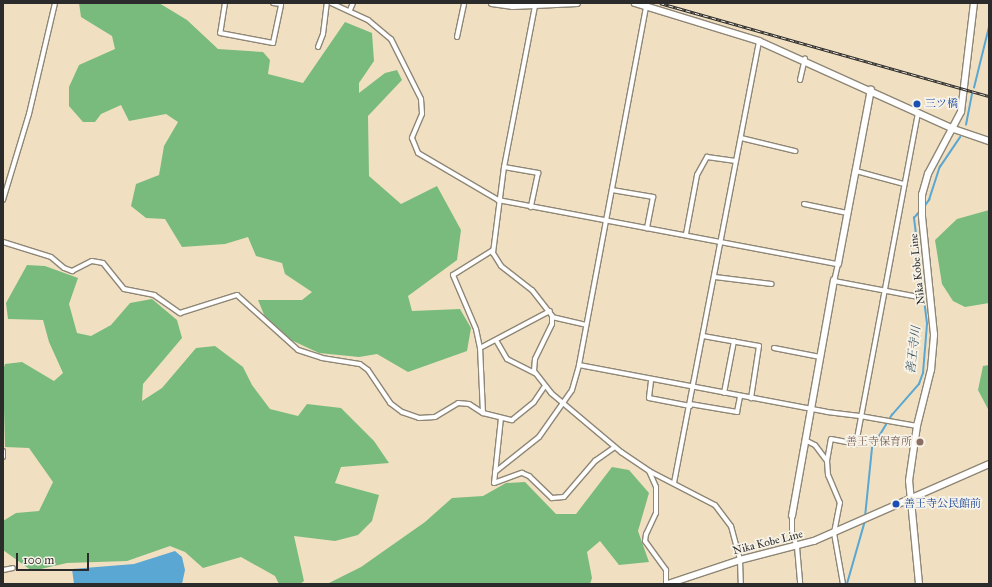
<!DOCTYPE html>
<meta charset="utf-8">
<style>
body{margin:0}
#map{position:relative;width:992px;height:587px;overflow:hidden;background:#f0e0c1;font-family:"IM FELL Great Primer","Noto Serif JP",serif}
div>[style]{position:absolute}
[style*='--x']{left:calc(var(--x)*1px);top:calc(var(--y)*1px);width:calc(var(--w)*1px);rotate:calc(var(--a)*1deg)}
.forest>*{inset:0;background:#79bb7d}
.water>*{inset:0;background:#59a7d2}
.stream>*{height:1.5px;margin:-0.75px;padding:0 0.75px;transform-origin:0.75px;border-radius:0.75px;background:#59a7d2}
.roads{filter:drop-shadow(1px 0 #8e8676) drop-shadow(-1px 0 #8e8676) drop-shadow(0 1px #8e8676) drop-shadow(0 -1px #8e8676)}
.street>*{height:4px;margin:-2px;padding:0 2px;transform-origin:2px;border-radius:2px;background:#fff}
.secondary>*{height:5.5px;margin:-2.75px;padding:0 2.75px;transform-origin:2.75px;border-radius:2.75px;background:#fff}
.rail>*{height:3px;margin-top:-1.5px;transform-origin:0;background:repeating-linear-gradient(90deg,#f7f3e8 0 4.5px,#2b2b2b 0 9px);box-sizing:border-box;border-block:1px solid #2b2b2b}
.dots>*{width:11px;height:11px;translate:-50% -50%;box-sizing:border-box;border:2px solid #f7f3e8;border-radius:50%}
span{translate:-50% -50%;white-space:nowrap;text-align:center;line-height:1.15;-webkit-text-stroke:3.5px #f7f3e8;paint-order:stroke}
.transit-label{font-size:11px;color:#164399}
.left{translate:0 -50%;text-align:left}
.street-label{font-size:11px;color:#2b2b2b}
.education-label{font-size:11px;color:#785e54}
.right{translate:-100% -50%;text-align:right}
.water-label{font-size:12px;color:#3b5665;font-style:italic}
.frame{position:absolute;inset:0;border:4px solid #2b2b2b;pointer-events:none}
.scale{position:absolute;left:16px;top:553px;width:73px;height:18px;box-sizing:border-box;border:2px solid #2b2b2b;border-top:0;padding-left:5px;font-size:12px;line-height:14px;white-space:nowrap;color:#2b2b2b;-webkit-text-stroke:3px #f7f3e8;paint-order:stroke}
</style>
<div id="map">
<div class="forest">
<div style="clip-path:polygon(79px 3px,159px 3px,187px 20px,218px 49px,263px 52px,270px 60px,268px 74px,303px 83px,345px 22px,372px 33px,374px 61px,359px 83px,359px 93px,385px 73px,397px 70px,402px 80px,368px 116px,369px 176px,401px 204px,437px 186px,461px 230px,457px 260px,408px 296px,412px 311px,460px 309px,471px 328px,467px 351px,408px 372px,377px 354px,359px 357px,319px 353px,291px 340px,265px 317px,258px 300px,302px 300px,312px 292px,285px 274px,282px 263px,256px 256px,248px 237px,225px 244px,182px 247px,165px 219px,146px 218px,131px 206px,136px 184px,159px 175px,164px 146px,178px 122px,166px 114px,129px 121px,121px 105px,101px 114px,95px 122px,83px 122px,69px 106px,69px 87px,79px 65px,115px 49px,112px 36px,81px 17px)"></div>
<div style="clip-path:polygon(989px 210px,989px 303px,965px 307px,953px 301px,942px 284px,935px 240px,957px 219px)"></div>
<div style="clip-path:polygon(27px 265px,45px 266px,78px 278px,69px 304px,77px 333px,91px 336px,111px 325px,130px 303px,152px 299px,177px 320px,182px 338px,143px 384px,142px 401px,162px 388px,196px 348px,215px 346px,243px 367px,252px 385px,270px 409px,298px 416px,307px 404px,341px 408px,374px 441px,389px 463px,341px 467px,335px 483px,379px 495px,372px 521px,358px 535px,335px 541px,294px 536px,304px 581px,300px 584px,279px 584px,275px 576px,241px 557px,203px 568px,185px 552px,170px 546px,127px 561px,67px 563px,32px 571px,3px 550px,3px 521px,16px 513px,39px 511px,53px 482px,29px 448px,5px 447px,3px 371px,5px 364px,22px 362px,54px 381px,63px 373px,49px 342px,43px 320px,8px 319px,6px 303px)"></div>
<div style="clip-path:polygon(989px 365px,989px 411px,978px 390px,983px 366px)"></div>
<div style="clip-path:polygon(612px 467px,629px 470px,649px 493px,638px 531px,649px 562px,619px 565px,600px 541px,587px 552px,592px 578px,590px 584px,327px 584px,361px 567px,425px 522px,452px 498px,483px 496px,506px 483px,525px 482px,556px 514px,576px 514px)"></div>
</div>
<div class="water">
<div style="clip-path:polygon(175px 551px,182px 557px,185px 570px,182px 584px,74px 584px,72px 569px,134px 564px)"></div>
</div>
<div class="stream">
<div style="--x:974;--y:88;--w:63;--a:-76.2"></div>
<div style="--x:966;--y:125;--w:31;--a:-79"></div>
<div style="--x:924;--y:207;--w:9;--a:-54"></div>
<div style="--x:929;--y:200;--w:35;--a:-72"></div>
<div style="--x:940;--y:167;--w:36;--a:-56"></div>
<div style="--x:865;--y:517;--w:69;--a:-84.2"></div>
<div style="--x:872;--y:448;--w:39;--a:-59"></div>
<div style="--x:892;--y:415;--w:41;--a:-48.9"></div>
<div style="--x:919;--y:384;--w:12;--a:-70"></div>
<div style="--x:923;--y:373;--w:49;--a:-85.3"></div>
<div style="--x:927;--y:324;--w:107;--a:-97"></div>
<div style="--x:914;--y:218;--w:9;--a:-49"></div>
<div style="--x:847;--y:584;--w:66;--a:-74.1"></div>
</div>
<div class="roads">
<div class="street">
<div style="--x:225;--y:3;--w:30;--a:99"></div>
<div style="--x:220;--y:33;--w:54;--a:10.7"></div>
<div style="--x:273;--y:43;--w:39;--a:-78"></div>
<div style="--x:273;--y:3;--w:8;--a:7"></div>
<div style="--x:331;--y:3;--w:41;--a:24.7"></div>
<div style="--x:368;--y:20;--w:30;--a:40"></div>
<div style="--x:391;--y:39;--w:67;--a:63.4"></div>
<div style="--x:421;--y:99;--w:15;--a:86"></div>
<div style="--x:422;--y:114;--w:26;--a:113"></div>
<div style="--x:412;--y:138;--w:16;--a:68"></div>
<div style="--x:418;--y:153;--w:93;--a:30.4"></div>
<div style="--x:498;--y:200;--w:346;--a:10.7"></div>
<div style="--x:838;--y:264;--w:17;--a:103"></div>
<div style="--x:834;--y:281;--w:86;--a:10.7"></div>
<div style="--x:535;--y:6;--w:164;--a:100.9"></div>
<div style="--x:504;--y:167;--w:87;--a:97.3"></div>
<div style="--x:493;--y:253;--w:15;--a:58"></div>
<div style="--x:501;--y:266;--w:39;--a:38"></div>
<div style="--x:532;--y:290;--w:33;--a:52"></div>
<div style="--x:552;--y:316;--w:8;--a:90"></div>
<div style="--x:552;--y:324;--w:39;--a:116"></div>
<div style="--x:535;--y:359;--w:12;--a:95"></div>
<div style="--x:534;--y:371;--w:28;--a:52"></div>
<div style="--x:551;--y:393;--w:92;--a:40.1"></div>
<div style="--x:621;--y:452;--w:34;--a:34"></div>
<div style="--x:649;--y:471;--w:74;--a:27.3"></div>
<div style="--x:715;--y:505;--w:26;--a:53"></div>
<div style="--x:731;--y:526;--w:35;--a:75"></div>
<div style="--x:740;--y:560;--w:24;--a:88"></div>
<div style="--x:350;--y:10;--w:8;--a:-67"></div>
<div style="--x:457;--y:37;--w:35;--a:-78"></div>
<div style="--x:318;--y:47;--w:14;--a:-69"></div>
<div style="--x:323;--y:34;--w:31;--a:-83"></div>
<div style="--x:800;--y:80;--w:22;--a:-77"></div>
<div style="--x:741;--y:138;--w:56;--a:13.5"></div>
<div style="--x:504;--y:167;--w:35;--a:10"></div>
<div style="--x:538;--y:173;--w:35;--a:102"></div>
<div style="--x:856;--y:171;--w:50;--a:15.2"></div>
<div style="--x:612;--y:190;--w:42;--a:9.7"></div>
<div style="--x:653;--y:197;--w:32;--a:101"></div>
<div style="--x:3;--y:200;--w:90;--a:-73.2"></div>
<div style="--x:29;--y:114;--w:114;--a:-76.8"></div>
<div style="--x:804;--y:204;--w:44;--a:11.8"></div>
<div style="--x:686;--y:234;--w:60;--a:-79.4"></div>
<div style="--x:697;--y:175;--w:21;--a:-61"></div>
<div style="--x:707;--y:157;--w:29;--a:8"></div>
<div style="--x:3;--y:242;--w:50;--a:17.4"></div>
<div style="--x:51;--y:257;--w:17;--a:40"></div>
<div style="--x:64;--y:268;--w:9;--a:21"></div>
<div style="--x:72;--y:271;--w:22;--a:-27"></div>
<div style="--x:92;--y:261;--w:11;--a:10"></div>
<div style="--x:103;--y:263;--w:33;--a:51"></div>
<div style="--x:124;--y:289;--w:31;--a:11"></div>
<div style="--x:154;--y:295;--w:32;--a:35"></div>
<div style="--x:180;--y:313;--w:60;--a:-17.5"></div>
<div style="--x:237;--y:295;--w:82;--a:42"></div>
<div style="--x:298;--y:350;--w:25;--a:18"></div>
<div style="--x:322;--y:358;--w:38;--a:9"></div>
<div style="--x:360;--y:364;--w:10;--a:37"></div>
<div style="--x:368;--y:370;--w:40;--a:56"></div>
<div style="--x:390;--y:403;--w:15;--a:37"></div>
<div style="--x:402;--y:412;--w:18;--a:19"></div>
<div style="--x:419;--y:418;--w:16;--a:-4"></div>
<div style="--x:435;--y:417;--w:27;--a:-31"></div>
<div style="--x:458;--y:403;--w:11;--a:5"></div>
<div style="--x:469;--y:404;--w:17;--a:33"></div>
<div style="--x:483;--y:413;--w:30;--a:14"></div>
<div style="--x:512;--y:420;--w:28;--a:-39"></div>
<div style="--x:534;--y:402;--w:18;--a:-56"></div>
<div style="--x:715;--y:277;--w:57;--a:7"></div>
<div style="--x:552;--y:317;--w:35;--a:13"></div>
<div style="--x:703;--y:336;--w:57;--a:10.1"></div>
<div style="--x:759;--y:346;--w:53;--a:98.7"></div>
<div style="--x:496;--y:340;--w:22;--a:60"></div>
<div style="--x:507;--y:359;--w:31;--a:27"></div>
<div style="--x:480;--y:348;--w:79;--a:-27.9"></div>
<div style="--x:774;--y:348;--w:47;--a:11.1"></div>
<div style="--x:579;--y:365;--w:252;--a:10.7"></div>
<div style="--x:827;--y:412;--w:33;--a:7"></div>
<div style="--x:860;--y:416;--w:58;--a:10"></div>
<div style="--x:651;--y:381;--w:17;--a:97"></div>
<div style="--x:649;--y:398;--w:42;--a:11"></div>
<div style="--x:724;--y:393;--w:53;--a:-79.1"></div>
<div style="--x:690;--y:404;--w:48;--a:9.7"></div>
<div style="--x:737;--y:412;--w:16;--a:-79"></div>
<div style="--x:483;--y:413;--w:65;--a:-92.6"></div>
<div style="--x:480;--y:348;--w:19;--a:-102"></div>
<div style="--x:476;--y:329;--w:59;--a:-113.1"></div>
<div style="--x:453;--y:275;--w:47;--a:-32"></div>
<div style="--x:501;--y:418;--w:65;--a:96.1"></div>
<div style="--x:494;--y:483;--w:30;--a:-20"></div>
<div style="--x:522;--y:473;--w:8;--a:23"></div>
<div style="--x:529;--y:476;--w:32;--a:44"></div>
<div style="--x:552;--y:498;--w:12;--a:-5"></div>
<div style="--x:564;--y:497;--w:48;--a:-49.3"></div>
<div style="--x:595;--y:461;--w:24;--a:-35"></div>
<div style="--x:805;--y:440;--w:11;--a:27"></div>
<div style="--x:815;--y:445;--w:20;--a:53"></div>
<div style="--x:3;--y:451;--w:6;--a:90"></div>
<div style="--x:649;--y:471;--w:17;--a:66"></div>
<div style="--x:656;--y:487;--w:26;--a:90"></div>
<div style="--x:656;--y:513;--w:23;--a:115"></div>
<div style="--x:646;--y:534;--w:7;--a:98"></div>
<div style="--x:645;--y:541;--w:36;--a:54"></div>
<div style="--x:666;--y:570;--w:14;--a:90"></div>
<div style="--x:495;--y:472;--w:56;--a:-38.5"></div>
<div style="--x:539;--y:437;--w:57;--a:-54.9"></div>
<div style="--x:572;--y:390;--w:26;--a:-74"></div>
<div style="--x:579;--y:365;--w:365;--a:-79.4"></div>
<div style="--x:674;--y:483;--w:450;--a:-79.1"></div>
<div style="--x:792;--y:516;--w:16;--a:90"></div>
<div style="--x:792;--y:532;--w:16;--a:72"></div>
<div style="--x:797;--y:547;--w:37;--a:85"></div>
<div style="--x:3;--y:570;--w:10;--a:-11"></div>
<div style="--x:843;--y:584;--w:52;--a:-100"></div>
<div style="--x:834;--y:533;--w:31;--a:-79"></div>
<div style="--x:840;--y:503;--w:30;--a:-113"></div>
<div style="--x:828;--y:475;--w:14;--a:-94"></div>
<div style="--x:827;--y:461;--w:22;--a:-80"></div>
<div style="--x:831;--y:439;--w:25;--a:11"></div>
<div style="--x:856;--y:444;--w:337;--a:-79.4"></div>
</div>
<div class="secondary">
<div style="--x:492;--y:3;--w:21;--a:8"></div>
<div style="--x:513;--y:6;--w:64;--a:-2.7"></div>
<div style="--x:635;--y:3;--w:130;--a:17"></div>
<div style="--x:759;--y:41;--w:214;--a:24.3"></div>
<div style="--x:954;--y:129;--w:37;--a:19"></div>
<div style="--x:838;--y:264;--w:177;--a:-79.3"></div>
<div style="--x:792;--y:516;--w:239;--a:-79.9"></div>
<div style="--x:668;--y:584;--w:76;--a:-18.4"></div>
<div style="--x:740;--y:560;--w:76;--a:-14.4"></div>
<div style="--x:814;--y:541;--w:191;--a:-23.7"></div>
<div style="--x:919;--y:584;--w:103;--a:-95.5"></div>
<div style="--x:909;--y:481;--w:56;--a:-81.7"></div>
<div style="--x:917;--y:426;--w:58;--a:-76"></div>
<div style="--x:931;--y:370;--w:35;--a:-85"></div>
<div style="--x:934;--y:335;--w:120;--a:-95.8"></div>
<div style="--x:922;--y:216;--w:21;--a:-90"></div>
<div style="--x:922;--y:195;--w:22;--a:-74"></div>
<div style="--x:928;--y:174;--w:70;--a:-62"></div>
<div style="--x:961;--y:112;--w:110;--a:-83.2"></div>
</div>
</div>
<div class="rail">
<div style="--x:660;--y:3;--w:342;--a:15.8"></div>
</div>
<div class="dots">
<div style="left:917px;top:104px;background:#1a4fb4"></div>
<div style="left:920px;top:442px;background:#8d6e63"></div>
<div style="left:896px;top:504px;background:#1a4fb4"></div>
</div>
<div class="transit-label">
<span class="left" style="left:925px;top:104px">三ツ橋</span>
<span class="left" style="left:904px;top:504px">善王寺公民館前</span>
</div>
<div class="street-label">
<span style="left:918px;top:269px;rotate:-96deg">Nika Kobe Line</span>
<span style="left:768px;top:543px;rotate:-14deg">Nika Kobe Line</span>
</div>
<div class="education-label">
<span class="right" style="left:912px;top:442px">善王寺保育所</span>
</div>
<div class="water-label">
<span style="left:914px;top:350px;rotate:-83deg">善王寺川</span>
</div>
<div class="frame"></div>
<div class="scale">100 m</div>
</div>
